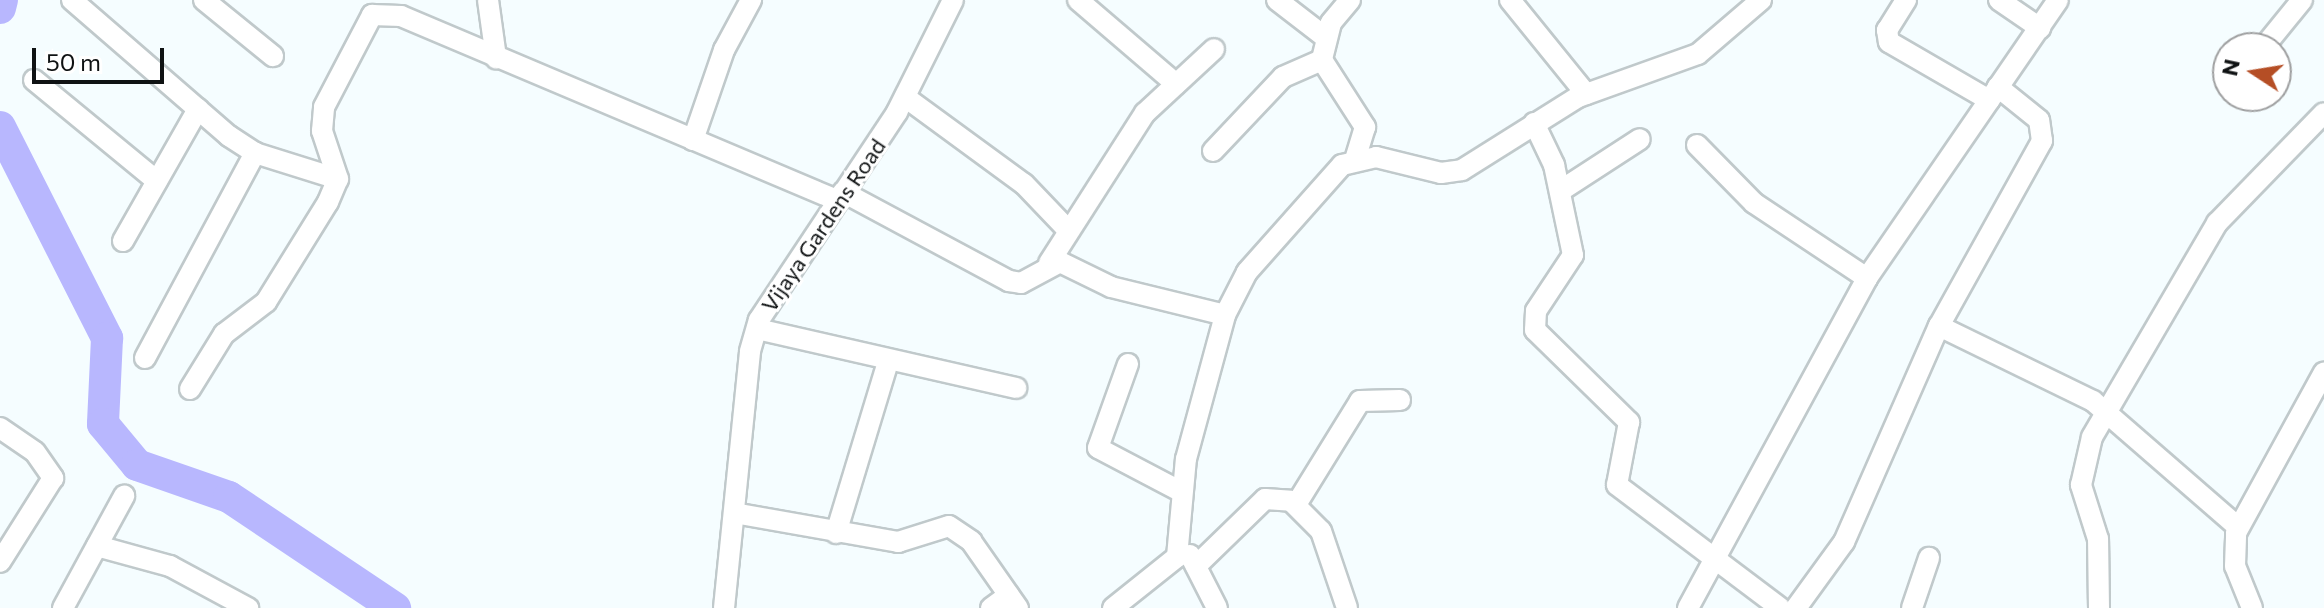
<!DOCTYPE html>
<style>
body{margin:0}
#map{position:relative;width:2324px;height:608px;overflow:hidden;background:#f5fdff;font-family:Commissioner,sans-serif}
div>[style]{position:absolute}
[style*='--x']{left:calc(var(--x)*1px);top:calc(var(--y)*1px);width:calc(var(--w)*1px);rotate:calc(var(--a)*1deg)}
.river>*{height:32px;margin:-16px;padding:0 16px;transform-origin:16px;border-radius:16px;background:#b8b7fe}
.roads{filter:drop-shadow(2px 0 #c0c9cb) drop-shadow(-2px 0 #c0c9cb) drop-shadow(0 2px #c0c9cb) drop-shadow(0 -2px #c0c9cb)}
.minor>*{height:20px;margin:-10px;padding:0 10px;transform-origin:10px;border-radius:10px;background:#fff}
span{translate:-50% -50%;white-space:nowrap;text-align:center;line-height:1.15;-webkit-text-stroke:6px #fff;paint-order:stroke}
.street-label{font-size:22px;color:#0f1213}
.north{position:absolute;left:2212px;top:32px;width:80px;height:80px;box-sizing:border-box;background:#fff;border:2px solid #9fa0a1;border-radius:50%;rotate:282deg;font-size:22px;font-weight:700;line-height:32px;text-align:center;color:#0f1213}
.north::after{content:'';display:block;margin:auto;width:28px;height:36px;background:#b54e25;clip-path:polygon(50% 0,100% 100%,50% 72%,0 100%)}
.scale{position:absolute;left:32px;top:48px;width:132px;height:36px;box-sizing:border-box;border:4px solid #0f1213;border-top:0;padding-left:10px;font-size:24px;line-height:28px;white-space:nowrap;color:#0f1213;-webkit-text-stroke:6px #fff;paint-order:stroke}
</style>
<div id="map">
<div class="river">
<div style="--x:0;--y:8;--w:8;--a:-76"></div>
<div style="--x:0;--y:127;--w:237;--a:63.1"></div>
<div style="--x:107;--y:338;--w:86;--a:92.7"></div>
<div style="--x:103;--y:424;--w:53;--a:50.3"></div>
<div style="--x:137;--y:465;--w:97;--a:19.2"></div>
<div style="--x:229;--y:497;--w:200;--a:33.8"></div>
</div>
<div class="roads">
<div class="minor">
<div style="--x:72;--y:0;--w:208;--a:40.9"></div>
<div style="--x:229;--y:136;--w:31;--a:33"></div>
<div style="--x:255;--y:153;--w:87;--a:17.4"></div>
<div style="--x:204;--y:0;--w:89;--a:39.1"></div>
<div style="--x:488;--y:0;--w:59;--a:82.1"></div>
<div style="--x:1078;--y:0;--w:129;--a:40.6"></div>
<div style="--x:1277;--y:0;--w:61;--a:37.6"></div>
<div style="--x:1350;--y:0;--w:30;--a:130"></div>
<div style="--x:1331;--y:23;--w:38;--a:104"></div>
<div style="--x:1322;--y:60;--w:80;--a:57.3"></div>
<div style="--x:1365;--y:127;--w:31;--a:107"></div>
<div style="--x:1510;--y:0;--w:121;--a:51"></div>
<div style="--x:1906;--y:0;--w:36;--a:122"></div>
<div style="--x:1887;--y:30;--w:12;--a:81"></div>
<div style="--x:1889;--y:42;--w:116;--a:30.1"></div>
<div style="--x:1999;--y:0;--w:50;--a:34.3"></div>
<div style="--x:2263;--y:48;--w:62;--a:-50.9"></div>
<div style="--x:34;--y:80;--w:159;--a:39.4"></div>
<div style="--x:905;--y:97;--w:147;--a:36.2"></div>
<div style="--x:1024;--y:184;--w:64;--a:46.3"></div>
<div style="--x:1534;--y:123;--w:47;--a:64.5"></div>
<div style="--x:1554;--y:165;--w:92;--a:78.1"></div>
<div style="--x:1573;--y:255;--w:67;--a:123.5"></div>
<div style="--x:1536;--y:311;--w:19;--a:93"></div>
<div style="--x:1535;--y:330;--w:132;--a:44.4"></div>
<div style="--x:1629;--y:422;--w:64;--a:100.8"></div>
<div style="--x:1617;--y:485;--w:204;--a:37"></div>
<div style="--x:693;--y:140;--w:95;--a:-71"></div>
<div style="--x:724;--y:50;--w:57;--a:-61.6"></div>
<div style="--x:1697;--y:145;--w:81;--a:45.5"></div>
<div style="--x:1754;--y:203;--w:136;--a:33.6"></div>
<div style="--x:1213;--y:151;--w:102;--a:-46.6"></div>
<div style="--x:1283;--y:77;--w:43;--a:-23.6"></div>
<div style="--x:1560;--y:191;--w:95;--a:-33"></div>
<div style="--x:843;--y:192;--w:188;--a:28.2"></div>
<div style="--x:1009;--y:281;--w:12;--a:9"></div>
<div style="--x:1021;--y:283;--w:44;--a:-28.3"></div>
<div style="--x:1060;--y:262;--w:57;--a:26.1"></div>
<div style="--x:1111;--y:287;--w:117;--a:13.8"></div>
<div style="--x:123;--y:241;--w:152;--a:-60.4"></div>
<div style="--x:1049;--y:263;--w:178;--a:-57.4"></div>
<div style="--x:1145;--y:113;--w:94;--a:-42.8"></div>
<div style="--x:1939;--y:326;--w:171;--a:26"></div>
<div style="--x:2093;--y:401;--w:192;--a:41"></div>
<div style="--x:757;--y:329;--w:266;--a:12.8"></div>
<div style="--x:145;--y:358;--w:233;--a:-61.8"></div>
<div style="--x:1128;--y:364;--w:89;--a:109.7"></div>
<div style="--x:1098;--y:448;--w:93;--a:27.7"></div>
<div style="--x:190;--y:389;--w:65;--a:-58.3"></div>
<div style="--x:224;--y:334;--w:53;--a:-37.3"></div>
<div style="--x:266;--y:302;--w:118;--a:-58.2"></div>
<div style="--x:328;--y:202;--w:25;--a:-67"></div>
<div style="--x:338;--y:179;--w:51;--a:-108.4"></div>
<div style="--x:322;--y:131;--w:24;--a:-85"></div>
<div style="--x:324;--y:107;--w:104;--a:-62.4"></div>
<div style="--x:372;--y:15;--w:29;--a:2"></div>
<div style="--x:401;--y:16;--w:473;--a:22.9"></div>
<div style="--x:0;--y:428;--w:42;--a:34.4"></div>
<div style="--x:35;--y:452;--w:32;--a:55"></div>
<div style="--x:53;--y:478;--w:99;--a:122.2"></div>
<div style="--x:1297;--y:503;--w:120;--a:-58.3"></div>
<div style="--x:1360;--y:401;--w:40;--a:-1.4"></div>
<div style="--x:734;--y:513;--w:167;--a:10"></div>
<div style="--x:898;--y:542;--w:53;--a:-17.4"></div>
<div style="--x:949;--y:526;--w:27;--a:34"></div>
<div style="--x:971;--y:541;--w:82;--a:55"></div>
<div style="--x:836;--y:533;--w:179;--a:-73.1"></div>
<div style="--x:97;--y:546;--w:76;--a:15.3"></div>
<div style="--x:170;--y:566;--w:89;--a:28.3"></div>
<div style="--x:1190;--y:555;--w:59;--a:63"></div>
<div style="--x:1196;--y:566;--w:96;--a:-44.2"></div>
<div style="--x:1265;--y:499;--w:26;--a:4"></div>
<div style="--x:1291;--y:501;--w:42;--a:45"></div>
<div style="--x:1321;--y:531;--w:81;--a:71.3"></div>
<div style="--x:63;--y:608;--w:128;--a:-61.4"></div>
<div style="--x:724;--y:608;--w:258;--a:-84.2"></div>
<div style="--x:750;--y:351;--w:32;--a:-74"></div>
<div style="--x:759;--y:320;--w:250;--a:-56.4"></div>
<div style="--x:897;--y:112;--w:125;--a:-63.4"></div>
<div style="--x:991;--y:608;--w:22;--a:-36"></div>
<div style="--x:1113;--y:608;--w:82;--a:-38.6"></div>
<div style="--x:1177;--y:557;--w:98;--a:-84.8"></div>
<div style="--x:1186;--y:459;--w:149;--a:-74.8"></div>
<div style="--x:1225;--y:315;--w:48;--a:-62.9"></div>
<div style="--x:1247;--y:272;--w:143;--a:-48.4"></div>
<div style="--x:1342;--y:165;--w:35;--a:-13"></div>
<div style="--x:1376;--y:157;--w:67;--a:13.8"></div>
<div style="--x:1441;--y:173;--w:21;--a:-8"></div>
<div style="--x:1462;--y:170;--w:137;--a:-32.2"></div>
<div style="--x:1578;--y:97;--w:127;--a:-19.7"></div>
<div style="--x:1698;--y:54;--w:83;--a:-40.6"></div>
<div style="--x:1688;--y:608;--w:375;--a:-61.5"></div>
<div style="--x:1867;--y:278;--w:337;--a:-55.5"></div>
<div style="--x:1796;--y:608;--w:82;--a:-54"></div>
<div style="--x:1844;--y:542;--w:236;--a:-66.3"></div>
<div style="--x:1939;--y:326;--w:212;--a:-60.9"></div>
<div style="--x:2042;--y:141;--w:21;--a:-98"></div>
<div style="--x:2039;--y:120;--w:53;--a:-141.2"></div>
<div style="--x:1912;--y:608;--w:53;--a:-71.2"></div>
<div style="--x:2099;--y:608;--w:69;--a:-90.8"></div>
<div style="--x:2098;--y:539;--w:57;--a:-107.5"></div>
<div style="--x:2081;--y:485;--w:49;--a:-77.1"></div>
<div style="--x:2092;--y:437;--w:248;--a:-59.7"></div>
<div style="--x:2217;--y:223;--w:153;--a:-45.8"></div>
<div style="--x:2252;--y:608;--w:45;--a:-112"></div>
<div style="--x:2235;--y:566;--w:33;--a:-88"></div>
<div style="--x:2236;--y:533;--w:183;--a:-61.3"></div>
</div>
</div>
<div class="street-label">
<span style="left:823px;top:225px;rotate:-56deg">Vijaya Gardens Road</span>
</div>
<div class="north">N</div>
<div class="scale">50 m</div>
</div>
